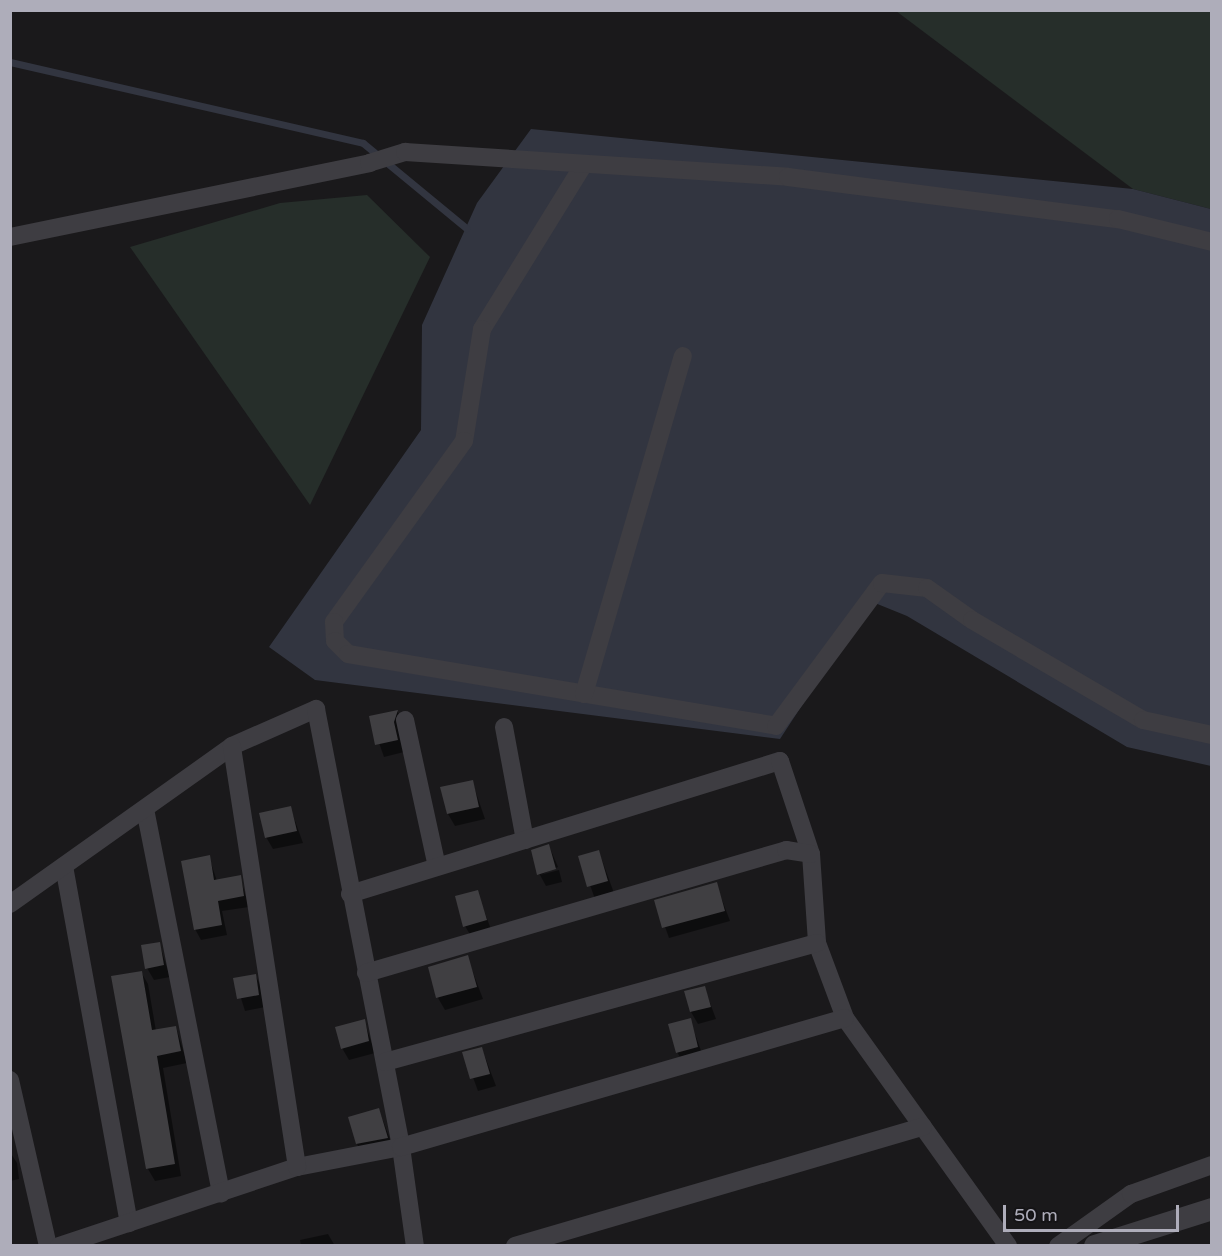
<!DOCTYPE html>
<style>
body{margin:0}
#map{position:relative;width:1222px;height:1256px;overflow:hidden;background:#1a191b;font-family:"Varela Round",sans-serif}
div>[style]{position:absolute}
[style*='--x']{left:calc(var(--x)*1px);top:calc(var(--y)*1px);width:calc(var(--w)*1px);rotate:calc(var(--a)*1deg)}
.green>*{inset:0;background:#262e2a}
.water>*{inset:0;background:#323540}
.shadow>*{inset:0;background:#0007}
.stream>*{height:7px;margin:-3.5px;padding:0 3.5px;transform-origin:3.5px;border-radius:3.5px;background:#323540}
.building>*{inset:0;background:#403f42}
.minor>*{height:18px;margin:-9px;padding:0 9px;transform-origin:9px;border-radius:9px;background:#3e3d42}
.tertiary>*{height:22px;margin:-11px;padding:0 11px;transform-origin:11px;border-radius:11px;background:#3e3d42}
span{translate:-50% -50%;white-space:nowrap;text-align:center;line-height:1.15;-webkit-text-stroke:5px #151416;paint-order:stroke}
.frame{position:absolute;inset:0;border:12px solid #aeadba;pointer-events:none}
.scale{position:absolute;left:1003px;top:1205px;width:176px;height:27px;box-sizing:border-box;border:3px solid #aeadba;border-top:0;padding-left:8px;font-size:18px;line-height:21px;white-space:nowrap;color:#aeadba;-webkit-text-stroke:4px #151416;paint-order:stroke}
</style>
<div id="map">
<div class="green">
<div style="clip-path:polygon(896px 11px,1211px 11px,1211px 209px,1133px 189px)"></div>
<div style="clip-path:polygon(367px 195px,430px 257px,310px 505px,130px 247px,280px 203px)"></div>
</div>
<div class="water">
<div style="clip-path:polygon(531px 129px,1133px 189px,1211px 209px,1211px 766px,1127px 747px,907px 616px,870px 601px,780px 739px,315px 680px,269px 647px,421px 430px,422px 325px,477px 203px)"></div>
</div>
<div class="shadow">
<div style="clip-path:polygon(397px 711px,404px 723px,404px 752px,384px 757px,370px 717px)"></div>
<div style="clip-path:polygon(472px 781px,485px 819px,455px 826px,448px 814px)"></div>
<div style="clip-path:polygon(290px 807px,303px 843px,273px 849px,266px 837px)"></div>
<div style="clip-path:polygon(549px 846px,558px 867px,540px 875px,539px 874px)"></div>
<div style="clip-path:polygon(599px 852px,614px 893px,595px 899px,580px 857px)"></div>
<div style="clip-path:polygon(209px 857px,217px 881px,240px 877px,249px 907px,222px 911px,227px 935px,201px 940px,195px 929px)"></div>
<div style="clip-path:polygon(559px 870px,562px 882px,546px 886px,540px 875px)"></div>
<div style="clip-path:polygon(716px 884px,730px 921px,669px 938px,656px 901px)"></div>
<div style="clip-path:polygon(477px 892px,492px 932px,472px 938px,465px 926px)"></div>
<div style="clip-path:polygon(159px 943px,170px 977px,154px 980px,147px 968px)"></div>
<div style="clip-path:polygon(467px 957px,483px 999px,445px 1010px,438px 998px)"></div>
<div style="clip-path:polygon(141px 972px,148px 984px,156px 1031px,176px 1027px,187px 1063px,163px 1068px,181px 1176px,155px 1181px,148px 1169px,113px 978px)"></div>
<div style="clip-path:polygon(255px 975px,262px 988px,265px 1007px,245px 1011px,235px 979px)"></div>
<div style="clip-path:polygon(704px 987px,716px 1019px,698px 1024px,691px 1012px)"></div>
<div style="clip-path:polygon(364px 1020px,375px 1053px,349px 1060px,342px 1048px)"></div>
<div style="clip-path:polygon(690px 1020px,704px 1059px,684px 1064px,677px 1052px)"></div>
<div style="clip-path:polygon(482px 1049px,496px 1086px,478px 1091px,464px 1053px)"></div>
<div style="clip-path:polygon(379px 1110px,394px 1150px,364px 1156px,357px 1144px)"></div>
<div style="clip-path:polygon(10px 1152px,17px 1163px,19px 1179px,10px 1181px)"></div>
<div style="clip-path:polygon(328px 1234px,335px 1246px,301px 1246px,300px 1240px)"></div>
</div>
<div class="stream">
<div style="--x:10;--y:62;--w:362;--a:12.9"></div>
<div style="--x:363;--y:143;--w:134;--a:39.5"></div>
</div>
<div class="building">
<div style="clip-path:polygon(398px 710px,394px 722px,398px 740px,375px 745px,369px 716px)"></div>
<div style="clip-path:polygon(473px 780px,479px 807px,447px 814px,440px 787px)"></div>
<div style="clip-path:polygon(291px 806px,297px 831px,265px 838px,259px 813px)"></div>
<div style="clip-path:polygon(549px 844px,556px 869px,537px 875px,531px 850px)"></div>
<div style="clip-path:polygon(599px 850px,608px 881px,587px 887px,578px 856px)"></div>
<div style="clip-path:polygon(210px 855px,214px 880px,241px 875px,244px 896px,218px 901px,222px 925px,194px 930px,181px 861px)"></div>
<div style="clip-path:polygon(717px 882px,725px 911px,662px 928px,654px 900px)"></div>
<div style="clip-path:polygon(478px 890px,487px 920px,463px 927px,455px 896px)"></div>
<div style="clip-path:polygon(160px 942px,164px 965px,145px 969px,141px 945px)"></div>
<div style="clip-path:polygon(468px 955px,477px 987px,436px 998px,428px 967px)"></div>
<div style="clip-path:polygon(142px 971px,152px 1030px,176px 1026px,181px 1051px,157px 1056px,175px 1164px,146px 1169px,111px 976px)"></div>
<div style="clip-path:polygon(256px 974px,259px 995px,237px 999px,233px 978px)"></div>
<div style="clip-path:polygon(705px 986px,711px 1007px,690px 1012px,684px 991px)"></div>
<div style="clip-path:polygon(691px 1018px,698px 1047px,676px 1053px,668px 1024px)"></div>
<div style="clip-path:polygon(365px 1019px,369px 1041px,341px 1049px,335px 1027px)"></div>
<div style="clip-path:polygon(482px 1047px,490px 1074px,470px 1079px,462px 1052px)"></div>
<div style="clip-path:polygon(379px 1108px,388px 1138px,356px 1144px,348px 1117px)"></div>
</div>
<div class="minor">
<div style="--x:584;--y:164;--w:194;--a:121.7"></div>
<div style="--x:482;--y:329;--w:113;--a:99.1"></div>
<div style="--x:464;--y:441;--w:223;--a:125.7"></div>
<div style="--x:334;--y:622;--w:19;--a:87"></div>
<div style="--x:335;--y:641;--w:18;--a:45"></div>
<div style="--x:348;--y:654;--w:434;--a:9.5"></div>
<div style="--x:776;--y:726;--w:178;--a:-53.5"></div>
<div style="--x:882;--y:583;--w:45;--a:6.3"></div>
<div style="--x:927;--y:588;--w:55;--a:35.4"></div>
<div style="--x:972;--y:620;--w:198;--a:30.3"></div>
<div style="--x:1143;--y:720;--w:71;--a:12.3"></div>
<div style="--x:10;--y:237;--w:367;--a:-11.6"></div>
<div style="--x:369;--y:163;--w:38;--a:-17"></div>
<div style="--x:405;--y:152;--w:384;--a:3.7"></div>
<div style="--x:788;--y:177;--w:333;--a:7.3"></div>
<div style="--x:1118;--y:219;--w:97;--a:13.7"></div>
<div style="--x:584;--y:694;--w:352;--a:-73.7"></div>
<div style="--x:405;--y:720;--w:150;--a:77.7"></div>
<div style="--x:504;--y:727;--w:115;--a:79.5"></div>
<div style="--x:145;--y:809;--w:392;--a:78.8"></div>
<div style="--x:64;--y:866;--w:363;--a:79.7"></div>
<div style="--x:350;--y:894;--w:450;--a:-17.2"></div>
<div style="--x:780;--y:761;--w:98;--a:71.6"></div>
<div style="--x:811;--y:854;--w:89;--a:86.1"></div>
<div style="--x:817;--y:943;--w:80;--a:69.5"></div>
<div style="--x:845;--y:1018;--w:280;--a:54.4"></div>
<div style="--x:10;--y:904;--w:272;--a:-35.4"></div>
<div style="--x:232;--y:746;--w:92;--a:-23.8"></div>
<div style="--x:316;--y:709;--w:446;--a:79"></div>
<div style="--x:401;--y:1147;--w:100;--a:82"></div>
<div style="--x:366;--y:973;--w:438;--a:-16.3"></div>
<div style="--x:786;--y:850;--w:25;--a:9"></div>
<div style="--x:385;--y:1062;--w:448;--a:-15.4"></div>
<div style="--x:10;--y:1080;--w:170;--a:77.1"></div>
<div style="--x:297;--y:1167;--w:106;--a:-10.9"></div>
<div style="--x:401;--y:1147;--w:462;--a:-16.2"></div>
<div style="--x:59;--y:1246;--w:251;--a:-18.4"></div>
<div style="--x:297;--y:1167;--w:426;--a:-98.8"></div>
<div style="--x:515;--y:1246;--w:425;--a:-16.3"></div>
<div style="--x:1058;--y:1246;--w:90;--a:-35.5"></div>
<div style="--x:1131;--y:1194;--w:86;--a:-19.7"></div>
</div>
<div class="tertiary">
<div style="--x:1095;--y:1246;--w:123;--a:-17.5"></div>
</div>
<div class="frame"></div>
<div class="scale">50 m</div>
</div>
